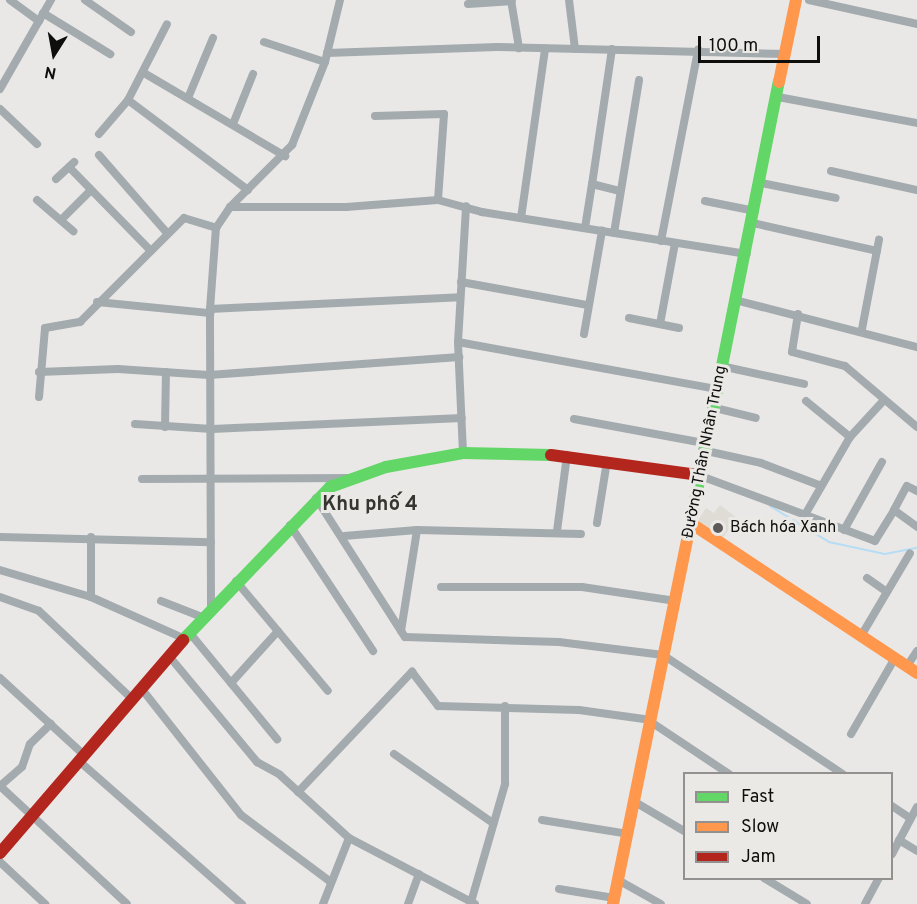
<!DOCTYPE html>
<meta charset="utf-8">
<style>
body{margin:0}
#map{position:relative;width:917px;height:904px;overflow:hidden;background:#eae8e6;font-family:Overpass,sans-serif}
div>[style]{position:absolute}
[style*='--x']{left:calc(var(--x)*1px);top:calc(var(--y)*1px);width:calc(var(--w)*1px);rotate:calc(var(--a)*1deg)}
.built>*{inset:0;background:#dfdcd5}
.stream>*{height:2px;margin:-1px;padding:0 1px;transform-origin:1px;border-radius:1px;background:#b7ddf5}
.street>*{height:8px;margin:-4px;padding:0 4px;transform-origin:4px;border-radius:4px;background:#a4abaf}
.fast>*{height:12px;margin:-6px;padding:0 6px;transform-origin:6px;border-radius:6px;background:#63d668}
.slow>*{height:12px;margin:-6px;padding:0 6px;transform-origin:6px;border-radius:6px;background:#ff974d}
.jam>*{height:12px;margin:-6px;padding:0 6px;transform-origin:6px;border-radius:6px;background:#b3261e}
.dots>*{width:16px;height:16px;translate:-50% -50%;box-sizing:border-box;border:3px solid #ebe9e5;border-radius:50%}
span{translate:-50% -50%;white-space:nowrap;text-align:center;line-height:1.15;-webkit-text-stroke:6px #ebe9e5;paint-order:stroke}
.street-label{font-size:16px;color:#0e0e0d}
.poi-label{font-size:16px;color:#0e0e0d}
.left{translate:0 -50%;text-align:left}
.quarter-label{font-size:20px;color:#363532;font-weight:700}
.legend{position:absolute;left:683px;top:772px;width:210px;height:108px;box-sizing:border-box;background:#ebe9e5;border:2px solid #93918f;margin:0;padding:8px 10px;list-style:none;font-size:18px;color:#0e0e0d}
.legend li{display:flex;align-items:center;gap:12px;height:30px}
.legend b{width:30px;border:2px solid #93918f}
.north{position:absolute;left:24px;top:24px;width:60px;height:60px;-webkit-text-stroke:4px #ebe9e5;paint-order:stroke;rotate:191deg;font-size:16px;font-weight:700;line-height:24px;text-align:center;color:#0e0e0d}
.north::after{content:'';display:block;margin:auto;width:21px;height:27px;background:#0e0e0d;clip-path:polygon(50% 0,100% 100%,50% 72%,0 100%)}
.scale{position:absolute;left:698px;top:36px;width:122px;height:27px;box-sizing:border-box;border:3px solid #0e0e0d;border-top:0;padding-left:8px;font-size:18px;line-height:21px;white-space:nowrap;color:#0e0e0d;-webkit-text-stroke:4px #ebe9e5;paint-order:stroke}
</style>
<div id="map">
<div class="built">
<div style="clip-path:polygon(720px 505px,737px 518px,722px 539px,697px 522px,706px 508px,714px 513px)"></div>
</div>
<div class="stream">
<div style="--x:770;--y:506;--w:69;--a:31.4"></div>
<div style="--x:829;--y:542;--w:57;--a:12.1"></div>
<div style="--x:885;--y:554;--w:33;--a:-11"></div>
</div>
<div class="street">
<div style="--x:10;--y:0;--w:36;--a:36"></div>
<div style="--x:85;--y:0;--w:56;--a:34.8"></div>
<div style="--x:511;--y:0;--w:49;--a:80.5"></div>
<div style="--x:569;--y:0;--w:49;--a:83"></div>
<div style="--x:809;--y:0;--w:111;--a:12.5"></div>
<div style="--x:468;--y:4;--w:44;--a:-3.9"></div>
<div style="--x:43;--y:13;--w:79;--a:31.5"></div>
<div style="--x:264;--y:42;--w:64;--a:18.2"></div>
<div style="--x:612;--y:49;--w:136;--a:98.4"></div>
<div style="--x:592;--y:184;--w:29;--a:14"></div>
<div style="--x:327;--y:53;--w:170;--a:-2"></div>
<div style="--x:497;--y:47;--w:289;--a:1.4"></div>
<div style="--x:144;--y:73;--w:164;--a:30.5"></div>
<div style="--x:0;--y:89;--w:103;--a:-60.2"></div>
<div style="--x:778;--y:97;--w:141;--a:10.6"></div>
<div style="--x:188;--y:98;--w:65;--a:-67.4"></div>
<div style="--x:128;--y:100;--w:150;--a:36.9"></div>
<div style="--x:0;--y:109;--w:51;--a:43.4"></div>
<div style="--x:375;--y:116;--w:69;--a:-1.7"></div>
<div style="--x:444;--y:114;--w:86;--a:94"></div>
<div style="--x:233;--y:124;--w:54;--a:-68.2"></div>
<div style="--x:99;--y:134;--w:45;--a:-49.5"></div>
<div style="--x:128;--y:100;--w:85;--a:-62.8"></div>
<div style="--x:99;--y:155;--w:103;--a:48.9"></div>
<div style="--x:69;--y:167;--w:116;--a:45.7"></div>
<div style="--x:831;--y:171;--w:88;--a:12.5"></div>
<div style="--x:56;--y:179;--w:25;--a:-43"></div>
<div style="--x:761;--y:183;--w:76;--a:11.3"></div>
<div style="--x:37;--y:200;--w:48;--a:40.7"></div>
<div style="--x:705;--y:201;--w:51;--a:11.3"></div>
<div style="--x:230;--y:207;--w:116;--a:0"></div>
<div style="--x:346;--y:207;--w:92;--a:-4.4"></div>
<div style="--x:438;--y:200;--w:46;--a:15.3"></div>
<div style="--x:482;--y:212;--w:268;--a:9"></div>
<div style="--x:521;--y:218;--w:171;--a:-81.9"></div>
<div style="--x:61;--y:220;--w:42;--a:-45"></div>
<div style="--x:753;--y:223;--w:127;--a:12.7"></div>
<div style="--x:585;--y:228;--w:45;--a:-81"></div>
<div style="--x:614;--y:233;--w:155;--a:-80.7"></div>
<div style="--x:661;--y:241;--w:195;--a:-79"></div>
<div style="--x:461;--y:282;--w:129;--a:10.3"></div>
<div style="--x:735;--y:300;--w:188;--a:14.5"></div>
<div style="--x:97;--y:302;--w:114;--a:5.6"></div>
<div style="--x:210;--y:309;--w:250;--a:-2.7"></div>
<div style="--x:798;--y:314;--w:38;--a:99"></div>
<div style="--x:792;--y:352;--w:55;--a:14.8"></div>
<div style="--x:845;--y:366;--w:94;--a:40.3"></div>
<div style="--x:629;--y:318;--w:51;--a:11.3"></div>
<div style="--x:660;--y:324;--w:82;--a:-79.5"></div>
<div style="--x:862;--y:329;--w:91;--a:-79.2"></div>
<div style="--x:584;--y:334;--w:105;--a:-80.1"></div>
<div style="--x:458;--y:342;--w:262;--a:10.3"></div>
<div style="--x:721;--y:366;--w:85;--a:12.2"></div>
<div style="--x:39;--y:372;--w:79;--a:-2.2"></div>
<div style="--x:118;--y:369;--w:91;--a:3.8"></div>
<div style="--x:209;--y:375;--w:251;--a:-4.1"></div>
<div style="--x:39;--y:397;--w:69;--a:-85"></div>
<div style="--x:45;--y:328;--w:36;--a:-10"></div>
<div style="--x:80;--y:322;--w:147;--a:-45"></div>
<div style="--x:184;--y:218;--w:34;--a:17"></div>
<div style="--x:806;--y:401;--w:57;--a:39.3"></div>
<div style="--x:711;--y:407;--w:46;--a:13.7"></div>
<div style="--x:574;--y:419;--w:132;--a:10.5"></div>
<div style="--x:135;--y:424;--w:77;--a:3.7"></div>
<div style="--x:212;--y:429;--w:250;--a:-2.5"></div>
<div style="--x:165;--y:427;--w:55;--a:-89"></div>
<div style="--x:702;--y:450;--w:60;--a:12.4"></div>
<div style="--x:761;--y:463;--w:62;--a:20.8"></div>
<div style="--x:463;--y:453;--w:111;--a:-92.6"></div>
<div style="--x:458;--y:342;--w:136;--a:-86.6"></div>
<div style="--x:698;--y:475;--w:189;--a:20.4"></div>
<div style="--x:875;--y:541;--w:36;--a:-58"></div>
<div style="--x:894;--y:510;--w:29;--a:36"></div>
<div style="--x:142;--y:479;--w:211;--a:-0.3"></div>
<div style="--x:316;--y:498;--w:165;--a:57.4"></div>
<div style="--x:405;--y:637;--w:154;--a:1.9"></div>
<div style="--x:559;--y:642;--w:105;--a:7.1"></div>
<div style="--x:663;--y:655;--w:216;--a:33.5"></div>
<div style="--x:894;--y:510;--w:27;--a:-62"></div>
<div style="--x:907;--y:486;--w:11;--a:27"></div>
<div style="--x:806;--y:513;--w:88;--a:-59.9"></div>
<div style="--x:850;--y:437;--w:50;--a:-47.4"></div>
<div style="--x:597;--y:523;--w:63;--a:-80.8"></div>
<div style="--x:290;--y:525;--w:151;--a:56.6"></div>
<div style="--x:844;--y:530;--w:78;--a:-60.8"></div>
<div style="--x:557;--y:531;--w:77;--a:-82.5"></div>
<div style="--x:344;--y:536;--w:73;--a:-4.7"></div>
<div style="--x:417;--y:530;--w:164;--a:1.4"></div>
<div style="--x:0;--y:537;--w:211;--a:1.4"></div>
<div style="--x:91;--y:537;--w:60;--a:90"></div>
<div style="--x:0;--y:570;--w:95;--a:16.5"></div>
<div style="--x:91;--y:597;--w:101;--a:24"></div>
<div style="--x:867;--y:578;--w:24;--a:35"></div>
<div style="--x:236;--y:581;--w:143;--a:50.1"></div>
<div style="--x:441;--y:587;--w:141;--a:0"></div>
<div style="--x:582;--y:587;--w:95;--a:8.5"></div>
<div style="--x:0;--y:597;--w:41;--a:19.7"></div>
<div style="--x:39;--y:611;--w:128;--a:43.4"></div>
<div style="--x:161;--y:601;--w:44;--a:21.3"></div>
<div style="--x:211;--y:607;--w:298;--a:-90.2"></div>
<div style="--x:210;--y:309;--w:81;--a:-85.8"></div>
<div style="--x:216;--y:228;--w:25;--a:-56"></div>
<div style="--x:230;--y:207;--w:88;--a:-45"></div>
<div style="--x:292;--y:145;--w:89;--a:-68.3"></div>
<div style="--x:325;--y:62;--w:64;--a:-76.4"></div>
<div style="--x:401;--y:631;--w:102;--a:-81"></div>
<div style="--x:189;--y:632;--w:139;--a:50.6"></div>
<div style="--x:861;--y:636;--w:96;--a:-59.4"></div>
<div style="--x:169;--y:656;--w:138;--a:50.3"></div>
<div style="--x:257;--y:762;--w:26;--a:29"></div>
<div style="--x:280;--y:775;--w:93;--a:42.4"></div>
<div style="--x:349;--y:838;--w:142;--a:27.6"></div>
<div style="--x:907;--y:666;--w:18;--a:-56"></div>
<div style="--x:0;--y:678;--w:114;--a:42.5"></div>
<div style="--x:231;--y:683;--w:70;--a:-47.9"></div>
<div style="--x:141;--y:688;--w:162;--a:51.8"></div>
<div style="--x:241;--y:815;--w:112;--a:36.7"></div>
<div style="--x:651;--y:722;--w:94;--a:33.7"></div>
<div style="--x:851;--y:734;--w:88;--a:-59.9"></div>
<div style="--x:394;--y:754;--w:121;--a:34.9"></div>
<div style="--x:79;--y:761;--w:217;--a:41.3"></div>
<div style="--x:0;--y:786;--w:173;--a:42.9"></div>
<div style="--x:0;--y:786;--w:29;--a:-41"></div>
<div style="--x:22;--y:767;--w:24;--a:-71"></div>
<div style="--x:30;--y:744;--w:29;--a:-44"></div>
<div style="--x:298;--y:792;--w:166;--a:-46.5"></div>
<div style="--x:412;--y:672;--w:43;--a:52.6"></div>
<div style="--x:438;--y:706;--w:141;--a:1.6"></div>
<div style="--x:579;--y:710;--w:73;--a:7.9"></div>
<div style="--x:635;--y:802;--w:57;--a:30.6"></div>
<div style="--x:892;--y:806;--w:22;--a:34"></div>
<div style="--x:542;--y:820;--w:87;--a:9.2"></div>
<div style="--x:899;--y:840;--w:21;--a:31"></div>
<div style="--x:892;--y:854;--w:53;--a:-62"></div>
<div style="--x:0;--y:862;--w:62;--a:43"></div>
<div style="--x:764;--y:878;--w:50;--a:31.2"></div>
<div style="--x:618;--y:880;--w:49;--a:29.2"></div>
<div style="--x:559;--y:889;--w:56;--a:9.3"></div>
<div style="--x:471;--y:902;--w:123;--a:-73.9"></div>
<div style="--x:505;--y:784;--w:78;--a:-90"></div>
<div style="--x:323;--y:904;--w:71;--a:-68.5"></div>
<div style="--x:408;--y:904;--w:32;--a:-70"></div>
<div style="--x:865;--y:904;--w:30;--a:-62"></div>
</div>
<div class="fast">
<div style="--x:695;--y:501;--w:427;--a:-78.7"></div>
<div style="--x:183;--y:640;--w:212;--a:-46.1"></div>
<div style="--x:330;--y:487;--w:59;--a:-19.7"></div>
<div style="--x:386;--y:467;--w:78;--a:-10.3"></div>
<div style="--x:463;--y:453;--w:88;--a:1.3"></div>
</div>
<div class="slow">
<div style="--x:779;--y:82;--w:84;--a:-78.3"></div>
<div style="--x:692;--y:524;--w:270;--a:33.5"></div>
<div style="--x:613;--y:904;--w:411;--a:-78.5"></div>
</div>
<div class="jam">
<div style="--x:551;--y:455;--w:148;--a:7.7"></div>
<div style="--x:0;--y:853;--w:281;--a:-49.3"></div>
</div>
<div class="dots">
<div style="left:718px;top:528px;background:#5b5a59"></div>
</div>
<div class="street-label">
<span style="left:705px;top:452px;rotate:-79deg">Đường Thân Nhân Trung</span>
</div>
<div class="poi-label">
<span class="left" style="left:730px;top:528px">Bách hóa Xanh</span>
</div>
<div class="quarter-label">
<span style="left:370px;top:505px">Khu phố 4</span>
</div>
<ul class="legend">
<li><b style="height:8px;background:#63d668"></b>Fast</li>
<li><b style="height:8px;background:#ff974d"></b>Slow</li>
<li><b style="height:8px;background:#b3261e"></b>Jam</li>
</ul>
<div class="north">N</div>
<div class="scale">100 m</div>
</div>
